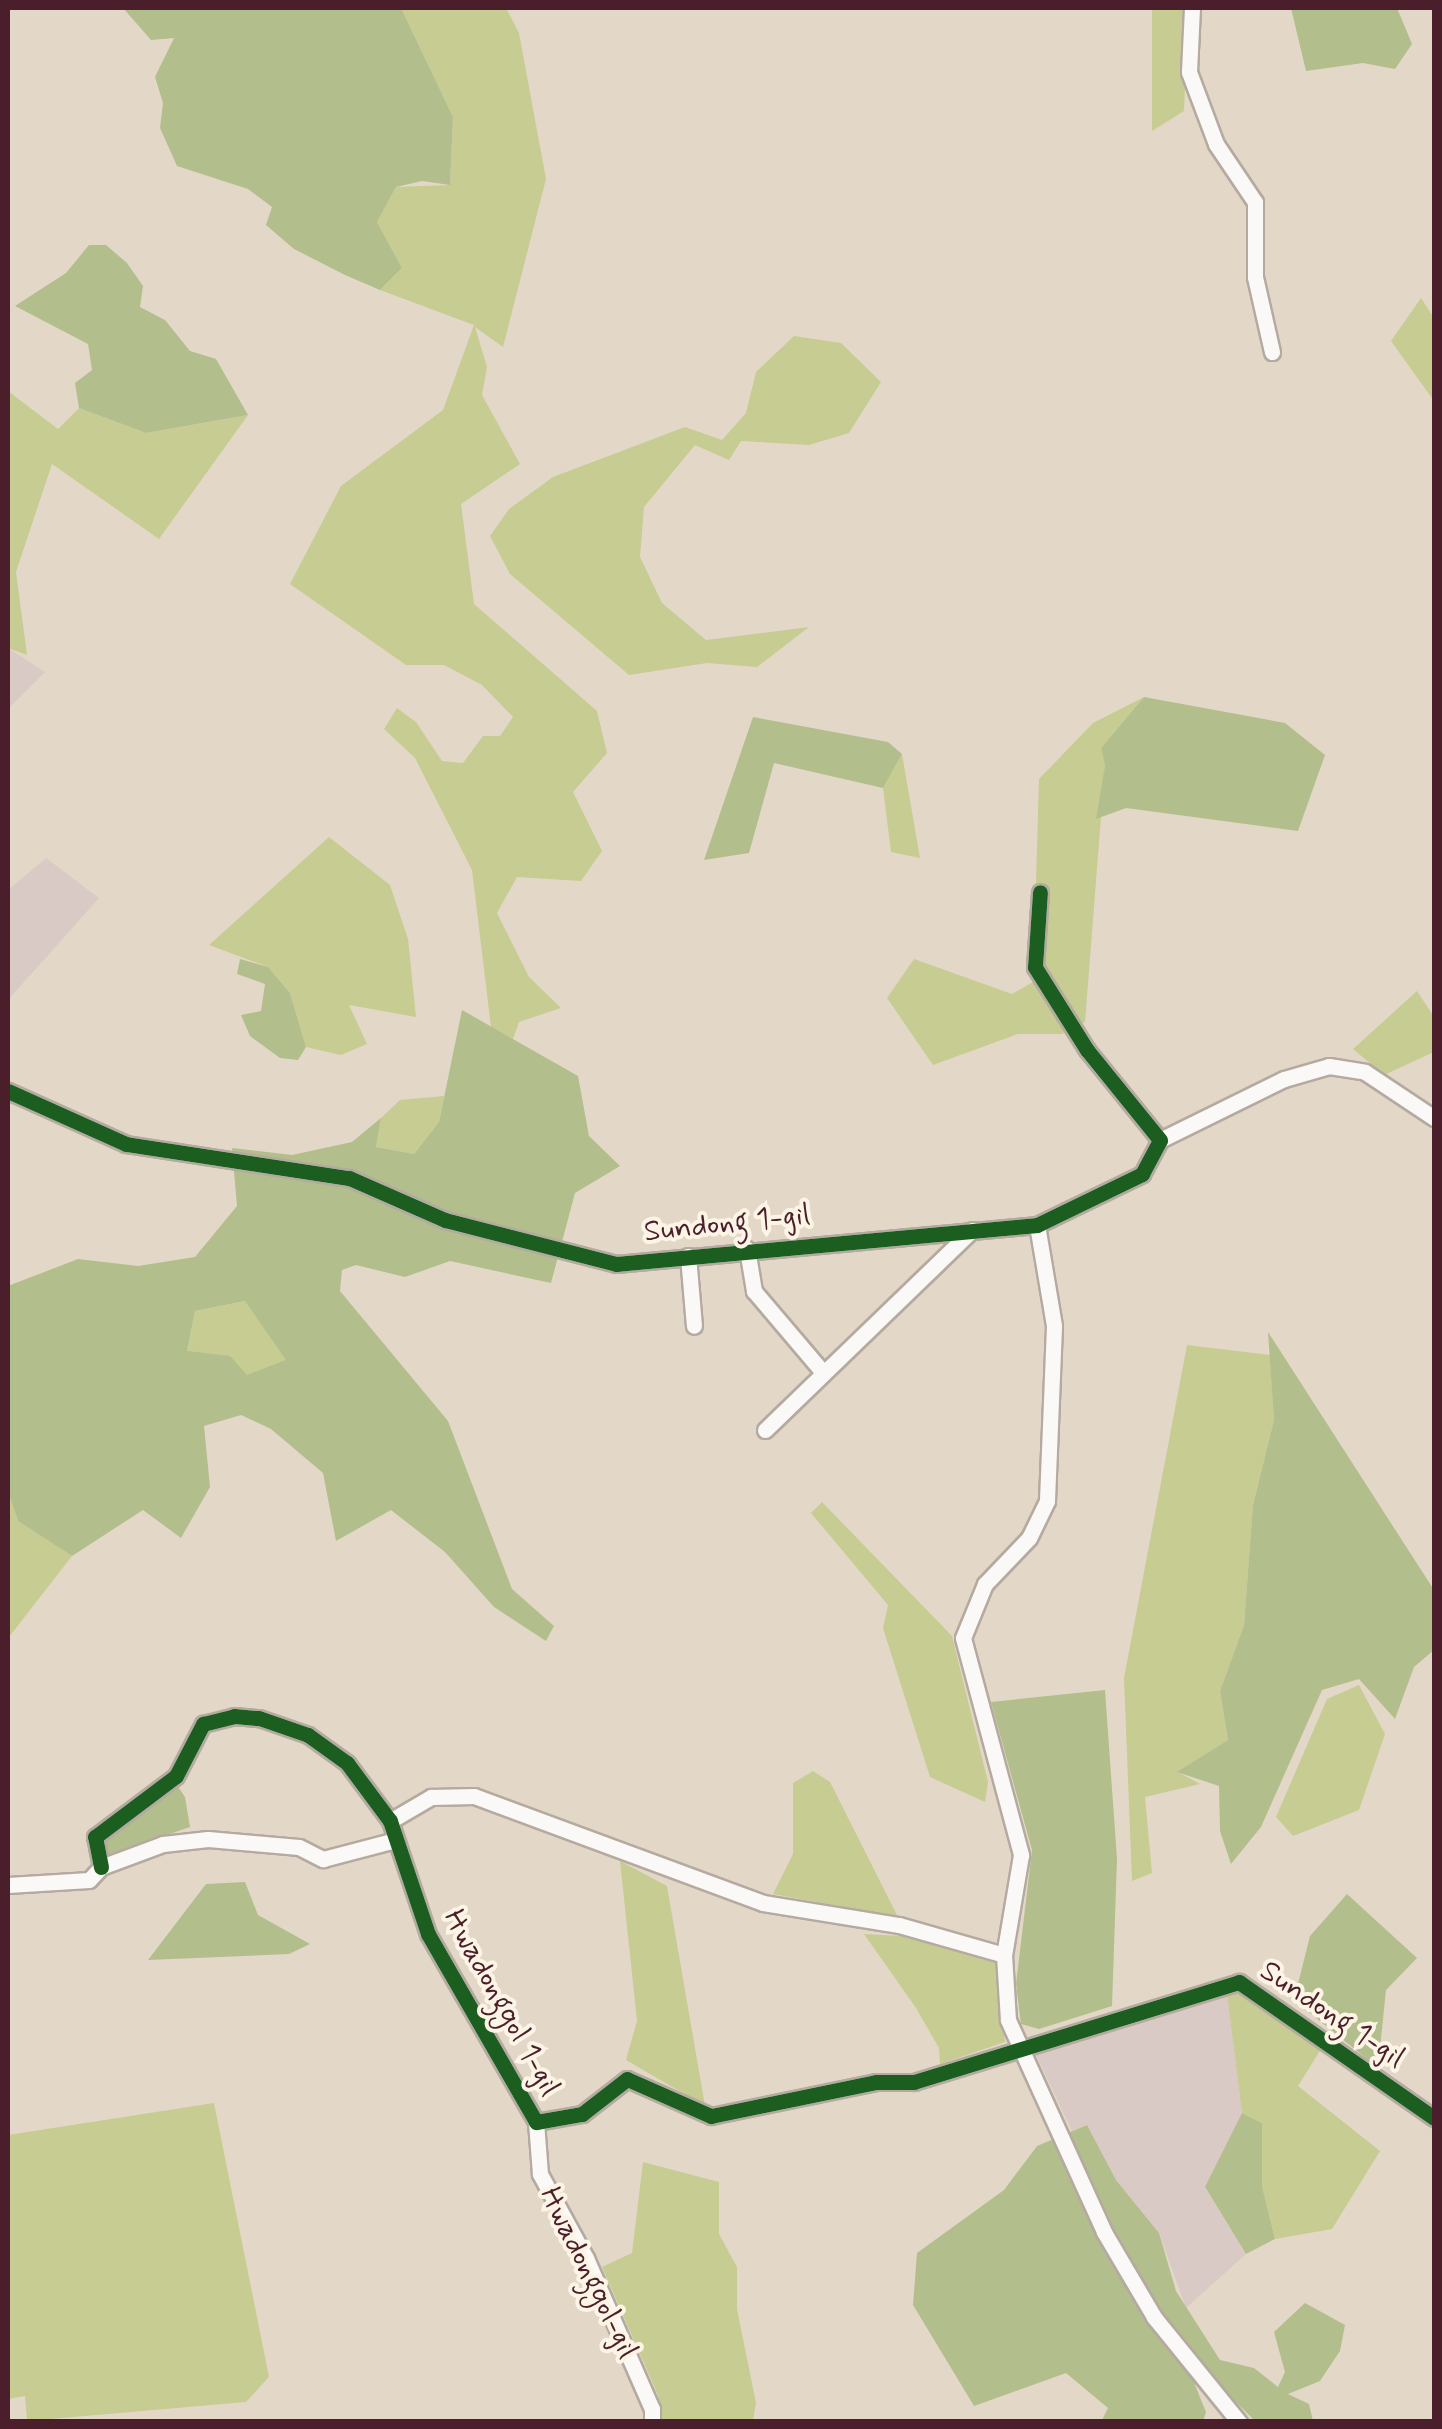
<!DOCTYPE html>
<style>
body{margin:0}
#map{position:relative;width:1442px;height:2429px;overflow:hidden;background:#e3d8c7;font-family:Mynerve,sans-serif}
div>[style]{position:absolute}
[style*='--x']{left:calc(var(--x)*1px);top:calc(var(--y)*1px);width:calc(var(--w)*1px);rotate:calc(var(--a)*1deg)}
.industrial>*{inset:0;background:#dacac5}
.green>*{inset:0;background:#c6cc92}
.forest>*{inset:0;background:#b2be8c}
.roads{filter:drop-shadow(2px 0 #b5aaa0) drop-shadow(-2px 0 #b5aaa0) drop-shadow(0 2px #b5aaa0) drop-shadow(0 -2px #b5aaa0)}
.minor>*{height:15px;margin:-7.5px;padding:0 7.5px;transform-origin:7.5px;border-radius:7.5px;background:#fbf9f7}
.cycleway>*{height:15px;margin:-7.5px;padding:0 7.5px;transform-origin:7.5px;border-radius:7.5px;background:#1b5e20}
span{translate:-50% -50%;white-space:nowrap;text-align:center;line-height:1.15;-webkit-text-stroke:8px #fcf5e5;paint-order:stroke}
.street-label{font-size:30px;color:#4a1f2b}
.frame{position:absolute;inset:0;border:10px solid #4a1f2b;pointer-events:none}
</style>
<div id="map">
<div class="industrial">
<div style="clip-path:polygon(8px 648px,45px 672px,8px 709px)"></div>
<div style="clip-path:polygon(46px 858px,99px 898px,8px 1000px,8px 890px)"></div>
<div style="clip-path:polygon(1227px 1994px,1242px 2113px,1205px 2188px,1246px 2254px,1186px 2308px,1159px 2233px,1116px 2180px,1087px 2125px,1072px 2131px,1036px 2055px)"></div>
</div>
<div class="green">
<div style="clip-path:polygon(401px 8px,506px 8px,519px 33px,546px 179px,503px 347px,475px 327px,487px 367px,482px 395px,520px 464px,461px 504px,474px 604px,597px 711px,607px 753px,573px 792px,602px 851px,581px 881px,517px 877px,497px 913px,529px 977px,561px 1008px,519px 1022px,513px 1039px,491px 1027px,472px 870px,415px 758px,384px 729px,397px 708px,416px 722px,442px 761px,463px 763px,483px 736px,500px 736px,513px 717px,482px 685px,444px 665px,406px 665px,290px 584px,341px 486px,443px 410px,474px 325px,380px 290px,402px 268px,377px 222px,396px 187px,450px 185px,453px 117px)"></div>
<div style="clip-path:polygon(1152px 8px,1188px 8px,1184px 111px,1152px 131px)"></div>
<div style="clip-path:polygon(1421px 298px,1434px 318px,1434px 401px,1391px 341px)"></div>
<div style="clip-path:polygon(794px 336px,841px 343px,881px 382px,849px 433px,809px 445px,741px 441px,729px 460px,695px 445px,644px 507px,640px 557px,662px 603px,706px 640px,809px 627px,757px 667px,707px 663px,629px 675px,510px 574px,490px 536px,509px 509px,553px 477px,685px 427px,722px 440px,746px 413px,756px 372px)"></div>
<div style="clip-path:polygon(8px 391px,58px 429px,79px 408px,146px 433px,248px 415px,159px 539px,52px 464px,16px 572px,27px 655px,8px 648px)"></div>
<div style="clip-path:polygon(1144px 697px,1101px 748px,1105px 766px,1085px 1022px,1062px 1034px,1018px 1034px,933px 1065px,887px 998px,914px 959px,1012px 994px,1033px 982px,1039px 779px,1093px 723px)"></div>
<div style="clip-path:polygon(902px 754px,920px 858px,891px 852px,883px 788px)"></div>
<div style="clip-path:polygon(329px 837px,390px 885px,408px 939px,416px 1017px,349px 1005px,367px 1044px,341px 1055px,306px 1047px,290px 993px,268px 967px,209px 945px)"></div>
<div style="clip-path:polygon(1417px 991px,1434px 1017px,1434px 1052px,1384px 1075px,1353px 1049px)"></div>
<div style="clip-path:polygon(444px 1096px,439px 1122px,414px 1154px,376px 1147px,381px 1118px,400px 1100px)"></div>
<div style="clip-path:polygon(246px 1301px,287px 1360px,247px 1376px,187px 1351px,195px 1311px)"></div>
<div style="clip-path:polygon(1187px 1345px,1270px 1355px,1274px 1420px,1253px 1505px,1244px 1625px,1220px 1691px,1228px 1740px,1178px 1772px,1200px 1784px,1145px 1797px,1152px 1873px,1132px 1881px,1124px 1678px)"></div>
<div style="clip-path:polygon(8px 1492px,18px 1521px,72px 1556px,9px 1637px)"></div>
<div style="clip-path:polygon(822px 1502px,952px 1636px,988px 1782px,985px 1802px,930px 1777px,883px 1628px,888px 1605px,811px 1513px)"></div>
<div style="clip-path:polygon(1359px 1685px,1385px 1734px,1359px 1810px,1293px 1836px,1276px 1817px,1327px 1699px)"></div>
<div style="clip-path:polygon(813px 1771px,830px 1782px,898px 1917px,773px 1894px,793px 1854px,793px 1783px)"></div>
<div style="clip-path:polygon(620px 1861px,667px 1886px,705px 2106px,626px 2060px,637px 2021px)"></div>
<div style="clip-path:polygon(864px 1934px,901px 1936px,995px 1963px,1005px 2042px,940px 2064px,939px 2048px,916px 2008px)"></div>
<div style="clip-path:polygon(1237px 1989px,1321px 2049px,1298px 2086px,1380px 2151px,1332px 2229px,1275px 2239px,1262px 2186px,1262px 2123px,1242px 2113px,1227px 1994px)"></div>
<div style="clip-path:polygon(214px 2103px,269px 2377px,246px 2402px,27px 2421px,25px 2396px,8px 2399px,8px 2135px)"></div>
<div style="clip-path:polygon(643px 2162px,719px 2182px,719px 2234px,737px 2267px,737px 2309px,756px 2403px,753px 2421px,660px 2421px,658px 2395px,602px 2267px,632px 2253px)"></div>
</div>
<div class="forest">
<div style="clip-path:polygon(123px 8px,401px 8px,453px 117px,450px 185px,422px 181px,396px 187px,377px 222px,402px 268px,380px 290px,345px 275px,294px 249px,266px 225px,272px 207px,248px 189px,177px 166px,160px 128px,163px 103px,155px 77px,174px 38px,151px 40px)"></div>
<div style="clip-path:polygon(1291px 8px,1397px 8px,1412px 44px,1395px 69px,1363px 63px,1306px 71px)"></div>
<div style="clip-path:polygon(89px 245px,106px 245px,127px 263px,143px 286px,140px 307px,165px 320px,190px 351px,216px 359px,248px 415px,146px 433px,79px 408px,75px 383px,92px 370px,88px 344px,15px 306px,66px 273px)"></div>
<div style="clip-path:polygon(1144px 697px,1285px 723px,1325px 755px,1298px 831px,1126px 808px,1096px 819px,1105px 766px,1101px 748px)"></div>
<div style="clip-path:polygon(753px 717px,888px 742px,902px 754px,883px 788px,774px 763px,749px 853px,704px 860px)"></div>
<div style="clip-path:polygon(240px 959px,268px 967px,290px 993px,306px 1047px,298px 1060px,280px 1058px,250px 1036px,241px 1015px,261px 1011px,265px 984px,237px 974px)"></div>
<div style="clip-path:polygon(evenodd,462px 1010px,578px 1076px,589px 1136px,620px 1166px,575px 1193px,551px 1283px,450px 1261px,405px 1277px,356px 1265px,342px 1270px,340px 1291px,448px 1421px,512px 1589px,554px 1626px,546px 1641px,494px 1607px,445px 1552px,391px 1510px,336px 1541px,323px 1473px,271px 1429px,241px 1415px,204px 1426px,210px 1487px,181px 1538px,143px 1510px,72px 1556px,18px 1521px,8px 1492px,8px 1286px,78px 1259px,138px 1266px,195px 1257px,237px 1206px,232px 1148px,292px 1155px,352px 1142px,381px 1118px,376px 1147px,414px 1154px,439px 1122px,462px 1010px,245px 1301px,286px 1360px,247px 1375px,230px 1356px,187px 1351px,195px 1311px,245px 1301px)"></div>
<div style="clip-path:polygon(1268px 1332px,1434px 1590px,1434px 1650px,1414px 1667px,1395px 1719px,1359px 1679px,1322px 1690px,1261px 1827px,1231px 1864px,1220px 1831px,1219px 1786px,1177px 1772px,1228px 1740px,1220px 1691px,1244px 1625px,1253px 1505px,1274px 1420px)"></div>
<div style="clip-path:polygon(1105px 1690px,1117px 1859px,1112px 2006px,1039px 2029px,1021px 2024px,1016px 1984px,1032px 1850px,991px 1702px)"></div>
<div style="clip-path:polygon(169px 1773px,185px 1797px,190px 1827px,105px 1856px,102px 1820px)"></div>
<div style="clip-path:polygon(245px 1882px,258px 1915px,310px 1944px,289px 1954px,148px 1960px,206px 1884px)"></div>
<div style="clip-path:polygon(1347px 1894px,1417px 1958px,1386px 1990px,1378px 2068px,1294px 2000px,1310px 1936px)"></div>
<div style="clip-path:polygon(1242px 2113px,1262px 2123px,1262px 2186px,1275px 2239px,1246px 2254px,1205px 2187px)"></div>
<div style="clip-path:polygon(1087px 2125px,1116px 2180px,1159px 2233px,1176px 2291px,1220px 2360px,1254px 2368px,1278px 2387px,1285px 2372px,1274px 2332px,1305px 2303px,1345px 2325px,1340px 2351px,1320px 2381px,1288px 2394px,1309px 2404px,1313px 2421px,1255px 2421px,1208px 2374px,1195px 2385px,1206px 2412px,1203px 2421px,1101px 2422px,1108px 2408px,1066px 2373px,974px 2406px,913px 2305px,917px 2253px,1004px 2190px,1037px 2146px)"></div>
</div>
<div class="roads">
<div class="minor">
<div style="--x:1192;--y:8;--w:64;--a:92.7"></div>
<div style="--x:1189;--y:72;--w:77;--a:69.4"></div>
<div style="--x:1216;--y:144;--w:70;--a:56.1"></div>
<div style="--x:1255;--y:202;--w:75;--a:90"></div>
<div style="--x:1255;--y:277;--w:77;--a:77.2"></div>
<div style="--x:8;--y:1091;--w:129;--a:24.2"></div>
<div style="--x:126;--y:1144;--w:226;--a:8.7"></div>
<div style="--x:349;--y:1178;--w:105;--a:23.6"></div>
<div style="--x:445;--y:1220;--w:177;--a:14.4"></div>
<div style="--x:616;--y:1264;--w:423;--a:-5.3"></div>
<div style="--x:1037;--y:1225;--w:117;--a:-25.9"></div>
<div style="--x:1142;--y:1174;--w:38;--a:-62"></div>
<div style="--x:1160;--y:1140;--w:116;--a:-129"></div>
<div style="--x:1087;--y:1050;--w:98;--a:-122.1"></div>
<div style="--x:1035;--y:967;--w:75;--a:-86.2"></div>
<div style="--x:1160;--y:1140;--w:138;--a:-26.2"></div>
<div style="--x:1284;--y:1079;--w:47;--a:-16.1"></div>
<div style="--x:1329;--y:1066;--w:36;--a:9"></div>
<div style="--x:1365;--y:1072;--w:83;--a:33.7"></div>
<div style="--x:1037;--y:1225;--w:102;--a:80.4"></div>
<div style="--x:1054;--y:1326;--w:175;--a:92.3"></div>
<div style="--x:1047;--y:1501;--w:41;--a:115.9"></div>
<div style="--x:1029;--y:1538;--w:64;--a:133.7"></div>
<div style="--x:985;--y:1584;--w:58;--a:112.2"></div>
<div style="--x:963;--y:1638;--w:225;--a:75"></div>
<div style="--x:1021;--y:1855;--w:101;--a:99.6"></div>
<div style="--x:1004;--y:1955;--w:65;--a:86.5"></div>
<div style="--x:1008;--y:2020;--w:233;--a:65.6"></div>
<div style="--x:1104;--y:2232;--w:99;--a:59.5"></div>
<div style="--x:1154;--y:2317;--w:135;--a:51"></div>
<div style="--x:747;--y:1249;--w:43;--a:80.5"></div>
<div style="--x:754;--y:1291;--w:104;--a:49.7"></div>
<div style="--x:688;--y:1256;--w:70;--a:85.1"></div>
<div style="--x:765;--y:1430;--w:288;--a:-44"></div>
<div style="--x:390;--y:1821;--w:48;--a:-30.3"></div>
<div style="--x:431;--y:1797;--w:43;--a:-1.3"></div>
<div style="--x:474;--y:1796;--w:308;--a:20.3"></div>
<div style="--x:763;--y:1903;--w:138;--a:9.2"></div>
<div style="--x:899;--y:1925;--w:109;--a:15.9"></div>
<div style="--x:101;--y:1867;--w:31;--a:-101"></div>
<div style="--x:95;--y:1837;--w:101;--a:-37"></div>
<div style="--x:176;--y:1776;--w:59;--a:-62.6"></div>
<div style="--x:203;--y:1724;--w:32;--a:-14"></div>
<div style="--x:234;--y:1716;--w:25;--a:5"></div>
<div style="--x:259;--y:1718;--w:52;--a:19.1"></div>
<div style="--x:308;--y:1735;--w:48;--a:35.7"></div>
<div style="--x:347;--y:1763;--w:72;--a:53.4"></div>
<div style="--x:390;--y:1821;--w:119;--a:71.4"></div>
<div style="--x:428;--y:1934;--w:217;--a:60.1"></div>
<div style="--x:536;--y:2122;--w:47;--a:-9.9"></div>
<div style="--x:582;--y:2114;--w:57;--a:-37.9"></div>
<div style="--x:627;--y:2079;--w:92;--a:23.8"></div>
<div style="--x:711;--y:2116;--w:168;--a:-11.6"></div>
<div style="--x:876;--y:2082;--w:38;--a:0"></div>
<div style="--x:914;--y:2082;--w:340;--a:-17.1"></div>
<div style="--x:1239;--y:1982;--w:238;--a:34.9"></div>
<div style="--x:8;--y:1885;--w:81;--a:-3.5"></div>
<div style="--x:89;--y:1880;--w:18;--a:-47"></div>
<div style="--x:101;--y:1867;--w:66;--a:-20.4"></div>
<div style="--x:163;--y:1844;--w:45;--a:-6.3"></div>
<div style="--x:208;--y:1839;--w:91;--a:5"></div>
<div style="--x:299;--y:1847;--w:27;--a:27"></div>
<div style="--x:323;--y:1859;--w:71;--a:-14.6"></div>
<div style="--x:536;--y:2122;--w:52;--a:85.6"></div>
<div style="--x:540;--y:2174;--w:96;--a:61.3"></div>
<div style="--x:586;--y:2258;--w:165;--a:66.4"></div>
<div style="--x:652;--y:2409;--w:13;--a:90"></div>
</div>
</div>
<div class="cycleway">
<div style="--x:8;--y:1091;--w:129;--a:24.2"></div>
<div style="--x:126;--y:1144;--w:226;--a:8.7"></div>
<div style="--x:349;--y:1178;--w:105;--a:23.6"></div>
<div style="--x:445;--y:1220;--w:177;--a:14.4"></div>
<div style="--x:616;--y:1264;--w:423;--a:-5.3"></div>
<div style="--x:1037;--y:1225;--w:117;--a:-25.9"></div>
<div style="--x:1142;--y:1174;--w:38;--a:-62"></div>
<div style="--x:1160;--y:1140;--w:116;--a:-129"></div>
<div style="--x:1087;--y:1050;--w:98;--a:-122.1"></div>
<div style="--x:1035;--y:967;--w:75;--a:-86.2"></div>
<div style="--x:101;--y:1867;--w:31;--a:-101"></div>
<div style="--x:95;--y:1837;--w:101;--a:-37"></div>
<div style="--x:176;--y:1776;--w:59;--a:-62.6"></div>
<div style="--x:203;--y:1724;--w:32;--a:-14"></div>
<div style="--x:234;--y:1716;--w:25;--a:5"></div>
<div style="--x:259;--y:1718;--w:52;--a:19.1"></div>
<div style="--x:308;--y:1735;--w:48;--a:35.7"></div>
<div style="--x:347;--y:1763;--w:72;--a:53.4"></div>
<div style="--x:390;--y:1821;--w:119;--a:71.4"></div>
<div style="--x:428;--y:1934;--w:217;--a:60.1"></div>
<div style="--x:536;--y:2122;--w:47;--a:-9.9"></div>
<div style="--x:582;--y:2114;--w:57;--a:-37.9"></div>
<div style="--x:627;--y:2079;--w:92;--a:23.8"></div>
<div style="--x:711;--y:2116;--w:168;--a:-11.6"></div>
<div style="--x:876;--y:2082;--w:38;--a:0"></div>
<div style="--x:914;--y:2082;--w:340;--a:-17.1"></div>
<div style="--x:1239;--y:1982;--w:238;--a:34.9"></div>
</div>
<div class="street-label">
<span style="left:727px;top:1224px;rotate:-6deg">Sundong 1-gil</span>
<span style="left:501px;top:2003px;rotate:61deg">Hwadonggol 1-gil</span>
<span style="left:1332px;top:2015px;rotate:34deg">Sundong 1-gil</span>
<span style="left:588px;top:2273px;rotate:64deg">Hwadonggol-gil</span>
</div>
<div class="frame"></div>
</div>
